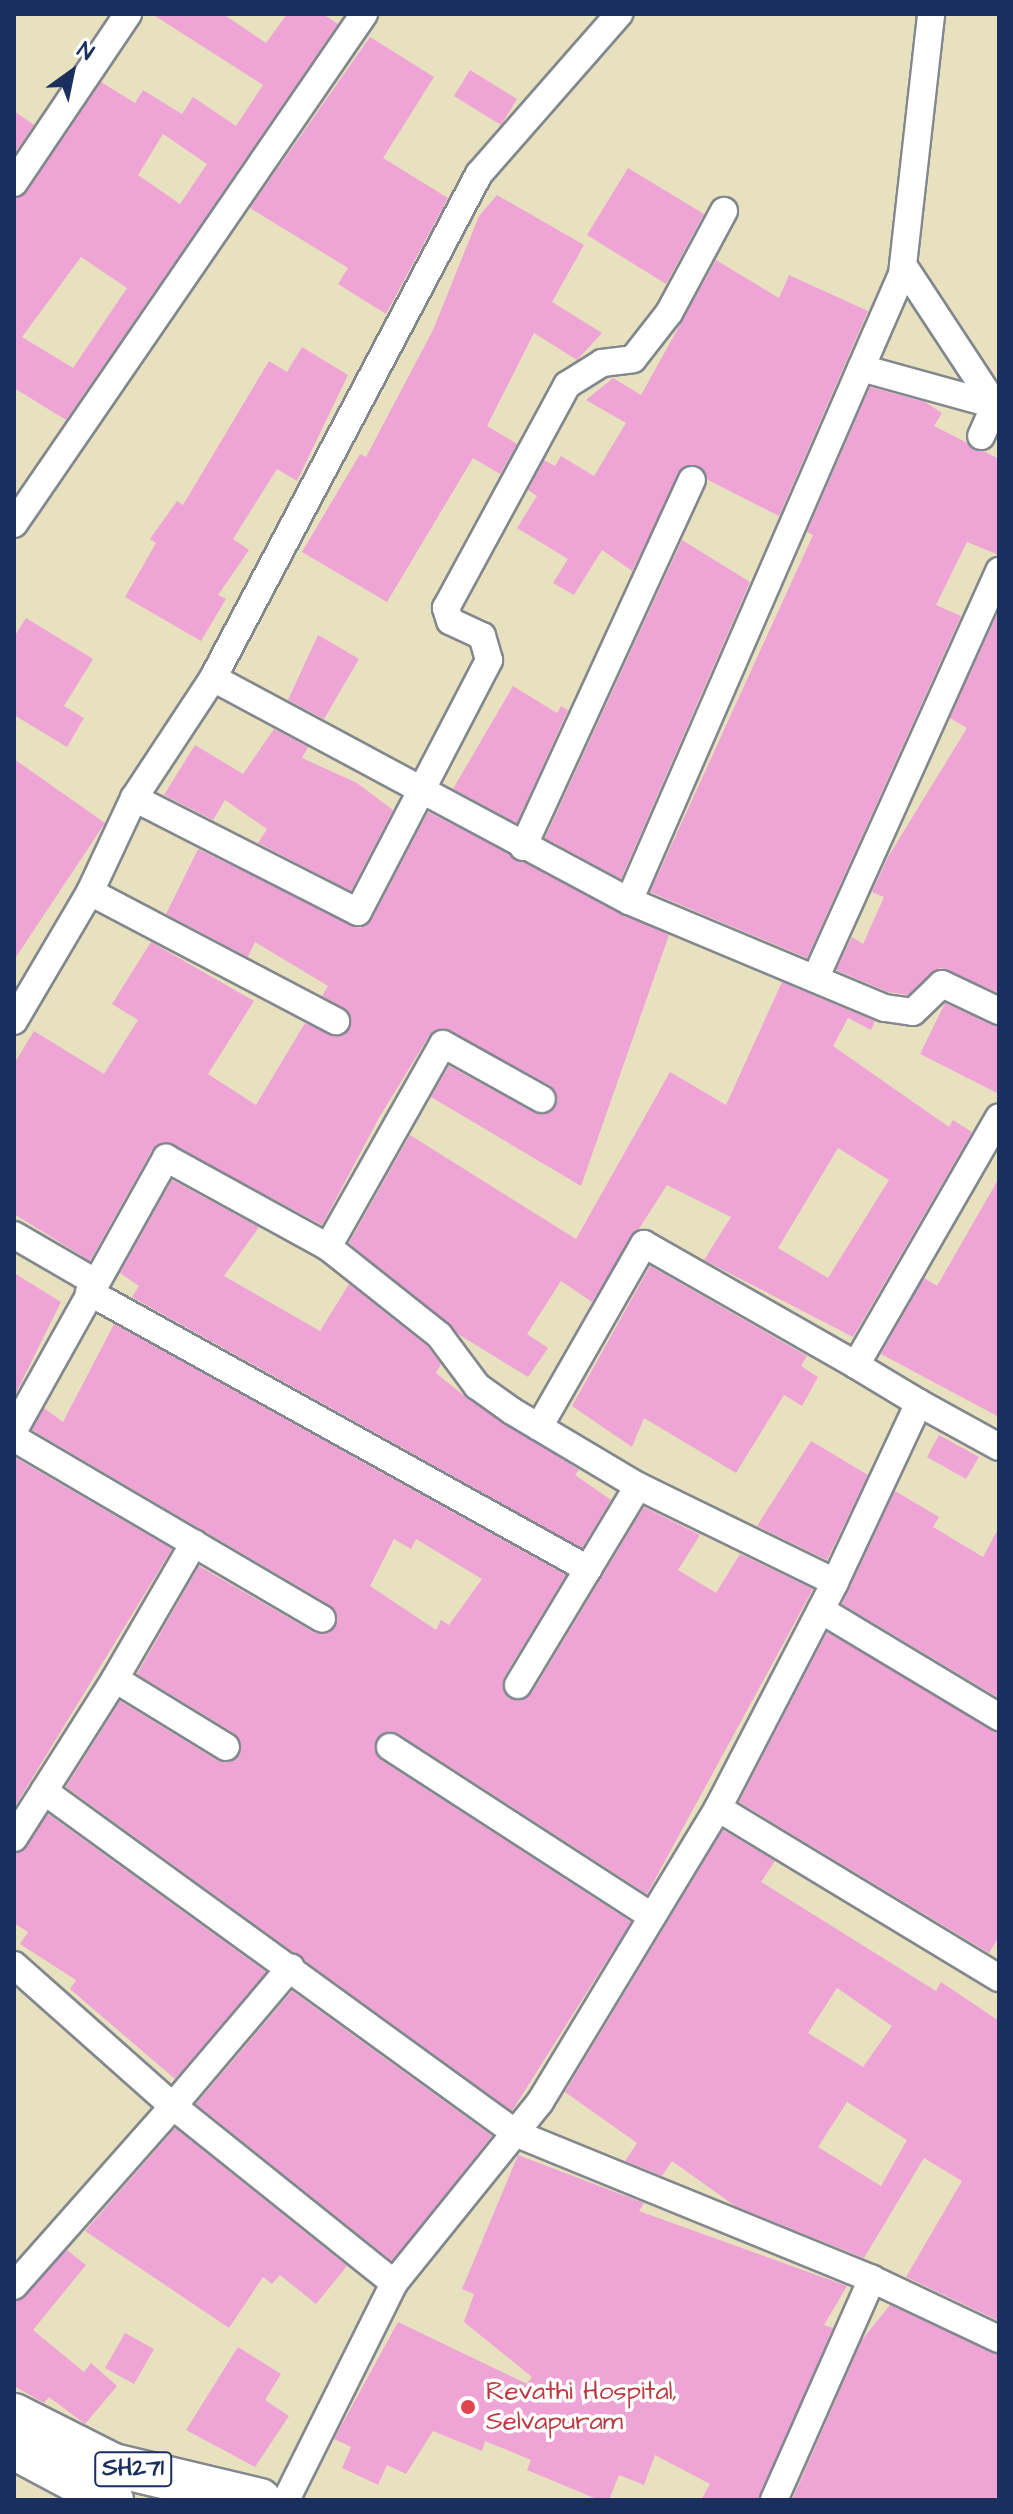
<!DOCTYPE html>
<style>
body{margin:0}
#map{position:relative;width:1013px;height:2514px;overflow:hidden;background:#e8e1bf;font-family:"Architects Daughter",sans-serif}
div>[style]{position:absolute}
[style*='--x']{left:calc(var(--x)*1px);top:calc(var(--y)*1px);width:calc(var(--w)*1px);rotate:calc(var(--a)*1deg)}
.building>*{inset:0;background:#eea5d5}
.roads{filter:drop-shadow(2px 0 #82888e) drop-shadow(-2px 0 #82888e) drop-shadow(0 2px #82888e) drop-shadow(0 -2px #82888e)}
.street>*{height:26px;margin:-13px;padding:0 13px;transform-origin:13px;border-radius:13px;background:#fff}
.primary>*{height:42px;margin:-21px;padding:0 21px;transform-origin:21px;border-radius:21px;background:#fff}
.dots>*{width:22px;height:22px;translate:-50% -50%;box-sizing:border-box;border:4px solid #fff;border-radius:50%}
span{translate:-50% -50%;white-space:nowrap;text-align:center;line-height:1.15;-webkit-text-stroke:7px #fff;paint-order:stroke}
.shield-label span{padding:2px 6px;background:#fff;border:2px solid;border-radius:6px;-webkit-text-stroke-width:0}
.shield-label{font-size:24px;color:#1b2f5e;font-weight:700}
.health-label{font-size:26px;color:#be3a42}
.left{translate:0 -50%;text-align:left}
.frame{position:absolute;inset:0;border:16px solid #1b2f5e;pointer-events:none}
.north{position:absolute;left:32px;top:32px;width:80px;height:80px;-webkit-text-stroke:6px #fff;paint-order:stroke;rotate:33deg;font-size:22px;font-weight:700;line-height:32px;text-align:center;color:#1b2f5e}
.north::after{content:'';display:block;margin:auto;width:28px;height:36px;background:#1b2f5e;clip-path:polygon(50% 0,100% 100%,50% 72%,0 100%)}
</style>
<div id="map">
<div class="building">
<div style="clip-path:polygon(evenodd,152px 14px,223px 14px,266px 43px,287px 14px,323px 14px,338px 24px,66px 420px,14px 388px,14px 199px,27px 192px,101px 82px,135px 103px,143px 90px,182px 114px,193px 97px,236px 126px,263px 85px,152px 14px,163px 134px,207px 164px,180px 204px,138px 175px,163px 134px,152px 14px,81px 257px,127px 288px,73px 368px,22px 337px,81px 257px)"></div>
<div style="clip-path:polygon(370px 37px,434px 77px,383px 158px,448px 198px,386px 314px,338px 284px,348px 268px,250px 208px)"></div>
<div style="clip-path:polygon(470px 70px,517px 99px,501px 125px,454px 96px)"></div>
<div style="clip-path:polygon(14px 111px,34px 125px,14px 154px)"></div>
<div style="clip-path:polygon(628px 168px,704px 214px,666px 284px,587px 235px)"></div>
<div style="clip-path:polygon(497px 195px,584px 245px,552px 302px,602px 333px,577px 360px,534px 333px,487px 426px,517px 444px,500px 474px,473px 458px,387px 602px,302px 552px,360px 454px,366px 457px,433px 330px,479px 216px)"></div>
<div style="clip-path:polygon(716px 260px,779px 298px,789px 275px,868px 311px,779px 516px,708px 480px,699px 466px,683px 467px,632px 571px,602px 550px,574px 595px,553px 583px,568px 559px,517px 528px,537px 496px,528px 490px,544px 460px,555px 466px,561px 456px,594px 476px,626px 423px,586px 400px,613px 378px,641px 395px)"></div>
<div style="clip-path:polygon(302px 347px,348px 375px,297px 481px,277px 469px,233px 539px,249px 550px,218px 595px,226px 599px,201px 641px,125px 597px,156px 543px,150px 539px,177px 501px,183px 505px,269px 361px,287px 372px)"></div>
<div style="clip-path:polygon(870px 387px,925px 402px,942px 413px,934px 426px,999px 459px,999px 555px,967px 542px,936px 605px,961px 616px,807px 958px,650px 892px,813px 535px,807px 532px)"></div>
<div style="clip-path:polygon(682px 540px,750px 582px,621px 879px,545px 838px)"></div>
<div style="clip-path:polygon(999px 610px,999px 993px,940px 968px,908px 995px,888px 992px,836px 970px,852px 937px,863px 944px,884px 897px,872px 892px,888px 857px,967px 728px,950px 718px)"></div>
<div style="clip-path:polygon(26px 618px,93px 659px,64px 706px,84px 718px,67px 747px,14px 715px,14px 637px)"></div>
<div style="clip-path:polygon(318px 635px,359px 659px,324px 719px,288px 700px)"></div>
<div style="clip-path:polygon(513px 686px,557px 713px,561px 706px,568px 710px,517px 823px,453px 789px)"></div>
<div style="clip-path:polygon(274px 729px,308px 747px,302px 758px,357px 783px,393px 810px,351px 891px,258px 843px,267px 829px,225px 800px,213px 820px,164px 795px,195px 745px,243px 774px)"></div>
<div style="clip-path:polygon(14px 759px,105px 823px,14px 960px)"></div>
<div style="clip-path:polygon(428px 812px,669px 935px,581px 1186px,431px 1097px,449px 1066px,535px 1113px,551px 1112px,558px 1100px,550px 1085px,442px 1028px,429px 1036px,380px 1116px,322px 1225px,166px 1142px,152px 1150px,90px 1261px,14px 1214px,14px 1064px,34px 1031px,104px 1074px,138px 1020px,112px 1004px,151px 942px,254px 1001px,208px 1074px,256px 1105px,305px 1023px,336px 1037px,350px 1028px,349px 1012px,322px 996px,328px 986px,255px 942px,248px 957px,166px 914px,198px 849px,360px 928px,372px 919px)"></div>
<div style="clip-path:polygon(evenodd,782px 982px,875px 1021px,871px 1030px,848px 1018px,833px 1046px,949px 1127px,953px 1120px,972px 1132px,853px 1337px,704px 1260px,731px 1217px,667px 1185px,592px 1302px,561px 1281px,527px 1334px,548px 1348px,528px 1377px,458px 1334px,349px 1243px,410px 1135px,576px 1239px,670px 1072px,726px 1105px,782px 982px,838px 1148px,889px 1180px,828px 1278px,778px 1248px,838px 1148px)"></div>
<div style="clip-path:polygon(945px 1003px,999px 1027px,999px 1094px,920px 1054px)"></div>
<div style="clip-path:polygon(999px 1178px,999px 1417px,881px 1354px,924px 1278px,937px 1286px)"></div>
<div style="clip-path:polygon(172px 1180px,259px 1227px,224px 1276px,320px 1331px,349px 1284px,427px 1346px,441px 1364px,436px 1373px,468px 1399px,579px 1470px,575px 1475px,611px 1500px,582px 1548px,132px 1297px,139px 1286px,120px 1273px)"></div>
<div style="clip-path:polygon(650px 1266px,807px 1356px,801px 1366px,818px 1377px,802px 1406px,784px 1395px,736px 1473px,644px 1418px,632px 1447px,572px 1406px)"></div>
<div style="clip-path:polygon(14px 1273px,61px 1302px,14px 1397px)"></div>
<div style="clip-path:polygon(evenodd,114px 1324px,566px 1575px,504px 1677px,510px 1699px,532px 1693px,644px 1507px,700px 1535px,678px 1570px,716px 1593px,740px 1554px,813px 1589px,647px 1894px,399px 1734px,376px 1739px,381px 1760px,631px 1922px,512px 2111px,66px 1787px,120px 1701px,218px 1761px,240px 1755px,234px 1733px,137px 1674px,199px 1566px,315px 1633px,329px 1633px,338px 1620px,330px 1605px,32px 1430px,44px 1408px,63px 1422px,114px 1324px,394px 1539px,411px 1549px,416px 1539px,482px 1579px,449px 1625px,441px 1620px,436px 1630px,370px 1586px,394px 1539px)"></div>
<div style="clip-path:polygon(939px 1435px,979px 1457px,966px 1479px,927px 1457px)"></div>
<div style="clip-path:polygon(811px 1441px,868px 1475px,827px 1560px,757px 1526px)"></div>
<div style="clip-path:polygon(14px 1457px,172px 1549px,14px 1808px)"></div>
<div style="clip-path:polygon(895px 1491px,939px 1517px,933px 1527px,983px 1557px,999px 1527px,999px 1698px,842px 1604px)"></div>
<div style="clip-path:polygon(827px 1632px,999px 1733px,999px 1937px,989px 1953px,739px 1802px)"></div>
<div style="clip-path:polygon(48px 1814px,266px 1972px,175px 2079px,70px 1989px,76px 1980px,20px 1944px,28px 1932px,14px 1923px,14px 1854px)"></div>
<div style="clip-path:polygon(evenodd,723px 1830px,775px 1861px,761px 1882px,936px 1991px,941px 1982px,999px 2021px,999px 2321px,906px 2277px,962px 2181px,924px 2158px,864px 2258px,735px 2206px,672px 2161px,662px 2176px,625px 2161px,637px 2143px,565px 2092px,723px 1830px,837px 1988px,892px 2026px,863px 2067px,808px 2033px,837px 1988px,723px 1830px,847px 2102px,907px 2140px,881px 2186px,818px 2147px,847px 2102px)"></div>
<div style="clip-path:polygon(292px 1991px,492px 2136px,392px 2261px,196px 2104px)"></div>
<div style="clip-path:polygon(175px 2128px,347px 2266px,316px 2304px,280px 2275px,272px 2284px,263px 2277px,229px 2328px,85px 2231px)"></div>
<div style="clip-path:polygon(518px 2155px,644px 2203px,639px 2211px,847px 2286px,824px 2325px,833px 2328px,758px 2500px,701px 2500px,710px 2484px,655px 2455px,644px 2485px,619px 2475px,609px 2500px,599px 2500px,527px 2470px,531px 2460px,485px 2441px,482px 2451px,433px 2431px,406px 2474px,387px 2465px,378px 2485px,342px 2468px,351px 2447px,334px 2439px,398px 2322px,527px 2384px,532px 2377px,464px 2322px,474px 2294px,462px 2289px)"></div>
<div style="clip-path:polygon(67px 2250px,86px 2265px,33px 2330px,84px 2372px,91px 2363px,117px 2386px,85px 2424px,49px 2397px,44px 2403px,14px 2386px,14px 2302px)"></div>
<div style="clip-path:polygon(890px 2305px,999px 2355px,999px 2500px,792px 2500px,862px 2340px)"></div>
<div style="clip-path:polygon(125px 2333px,154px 2349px,134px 2384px,105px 2368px)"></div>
<div style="clip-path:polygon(238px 2347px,281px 2374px,265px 2400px,289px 2416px,255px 2467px,186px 2430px)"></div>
</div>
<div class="roads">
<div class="street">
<div style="--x:14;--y:183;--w:204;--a:-56"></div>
<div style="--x:903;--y:265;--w:168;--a:56.7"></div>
<div style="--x:995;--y:405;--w:34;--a:114"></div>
<div style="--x:861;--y:368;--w:139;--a:15.4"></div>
<div style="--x:14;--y:524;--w:619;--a:-55.54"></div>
<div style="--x:213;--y:678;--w:472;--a:28.2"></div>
<div style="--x:629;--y:901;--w:277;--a:22.7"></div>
<div style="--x:885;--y:1008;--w:28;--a:8"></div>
<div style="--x:913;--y:1012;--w:40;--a:-44"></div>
<div style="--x:942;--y:984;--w:63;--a:25.3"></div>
<div style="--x:134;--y:798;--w:251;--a:27"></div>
<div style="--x:358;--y:912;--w:284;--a:-62.5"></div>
<div style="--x:489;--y:660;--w:25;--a:-106"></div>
<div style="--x:482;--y:636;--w:35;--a:-155"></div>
<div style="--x:450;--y:621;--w:14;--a:-107"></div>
<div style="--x:446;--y:608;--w:254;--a:-61.5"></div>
<div style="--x:567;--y:385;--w:41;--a:-32.2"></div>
<div style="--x:602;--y:363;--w:31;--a:-7"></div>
<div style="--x:633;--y:359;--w:58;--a:-52"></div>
<div style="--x:669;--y:313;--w:116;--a:-61.7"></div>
<div style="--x:523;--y:847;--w:404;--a:-65.3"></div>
<div style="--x:90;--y:892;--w:278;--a:27.7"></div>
<div style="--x:629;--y:901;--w:684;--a:-66.47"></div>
<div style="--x:902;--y:274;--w:262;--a:-83.6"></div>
<div style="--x:815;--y:979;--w:448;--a:-65.7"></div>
<div style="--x:14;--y:1021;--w:150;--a:-59.5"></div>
<div style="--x:90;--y:892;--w:104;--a:-64.9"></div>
<div style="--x:134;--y:798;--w:144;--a:-56.6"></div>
<div style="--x:213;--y:678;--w:570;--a:-62.18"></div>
<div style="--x:479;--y:174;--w:213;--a:-48.8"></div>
<div style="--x:14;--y:1235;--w:94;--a:30.1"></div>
<div style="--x:328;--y:1247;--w:233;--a:-60.5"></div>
<div style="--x:443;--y:1044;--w:113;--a:29.1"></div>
<div style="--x:89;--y:1292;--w:571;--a:29.04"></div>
<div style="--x:919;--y:1403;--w:74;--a:-148.9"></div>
<div style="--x:856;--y:1365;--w:286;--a:-60"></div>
<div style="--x:539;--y:1427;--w:211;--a:-60.2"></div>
<div style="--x:644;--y:1244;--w:244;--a:29.7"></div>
<div style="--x:14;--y:1430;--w:312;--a:-60.8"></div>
<div style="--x:166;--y:1158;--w:185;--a:28.8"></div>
<div style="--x:328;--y:1247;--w:142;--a:38.4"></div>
<div style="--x:439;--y:1335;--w:64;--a:53.3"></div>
<div style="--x:477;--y:1386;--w:43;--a:35.5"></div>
<div style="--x:512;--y:1411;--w:147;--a:30.8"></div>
<div style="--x:638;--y:1486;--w:219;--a:26"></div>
<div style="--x:835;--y:1582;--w:198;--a:-64.9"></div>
<div style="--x:919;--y:1403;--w:91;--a:28.8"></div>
<div style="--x:14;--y:1438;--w:357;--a:30.4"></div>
<div style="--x:194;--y:1543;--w:157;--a:120.2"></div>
<div style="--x:115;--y:1679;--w:130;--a:31.5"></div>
<div style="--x:821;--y:1610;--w:208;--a:31"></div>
<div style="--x:518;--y:1685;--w:232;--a:-58.9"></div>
<div style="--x:390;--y:1747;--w:310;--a:32.9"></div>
<div style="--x:44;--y:1791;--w:133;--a:-57.6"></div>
<div style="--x:718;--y:1808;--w:328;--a:31.2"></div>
<div style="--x:14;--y:1838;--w:56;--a:-57.4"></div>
<div style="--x:44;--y:1791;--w:584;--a:35.95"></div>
<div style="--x:517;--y:2134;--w:383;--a:22.2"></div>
<div style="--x:872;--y:2279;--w:140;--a:25.3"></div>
<div style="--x:14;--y:1965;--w:213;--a:41.6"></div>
<div style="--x:173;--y:2106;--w:182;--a:-49.7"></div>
<div style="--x:14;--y:2286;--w:240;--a:-48.5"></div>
<div style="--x:173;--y:2106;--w:283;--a:38.7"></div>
<div style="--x:394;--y:2283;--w:233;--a:-51.1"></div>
<div style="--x:540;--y:2102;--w:344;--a:-58.8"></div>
<div style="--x:718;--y:1808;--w:254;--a:-62.6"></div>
<div style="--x:286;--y:2500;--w:242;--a:-63.5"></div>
<div style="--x:774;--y:2500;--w:242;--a:-66.1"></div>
</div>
<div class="primary">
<div style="--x:14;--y:2415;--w:111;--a:26.8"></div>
<div style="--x:113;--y:2465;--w:151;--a:13.4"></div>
<div style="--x:14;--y:2448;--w:111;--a:28"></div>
</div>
</div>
<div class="dots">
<div style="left:468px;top:2407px;background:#e0444e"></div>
</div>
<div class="shield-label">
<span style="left:133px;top:2469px">SH271</span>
</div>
<div class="health-label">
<span class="left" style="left:486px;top:2407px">Revathi Hospital,<br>Selvapuram</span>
</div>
<div class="frame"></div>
<div class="north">N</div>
</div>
